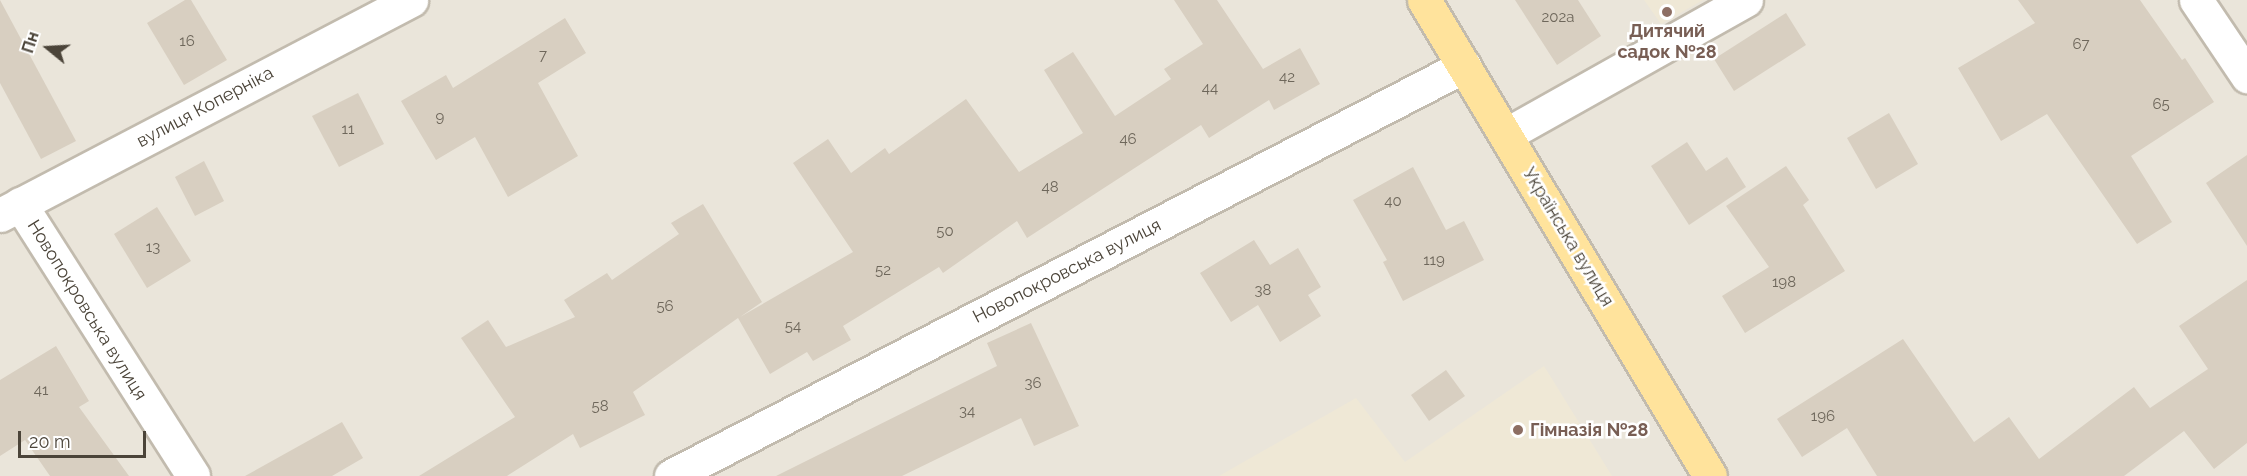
<!DOCTYPE html>
<meta charset="utf-8">
<style>
body{margin:0}
#map{position:relative;width:2247px;height:476px;overflow:hidden;background:#f6f3ec;font-family:Raleway,sans-serif}
div>[style]{position:absolute}
[style*='--x']{left:calc(var(--x)*1px);top:calc(var(--y)*1px);width:calc(var(--w)*1px);rotate:calc(var(--a)*1deg)}
.residential>*{inset:0;background:#eae5da}
.education>*{inset:0;background:#efe8d6}
.building>*{inset:0;background:#d8cfc1}
.roads{filter:drop-shadow(2px 0 #c2bbae) drop-shadow(-2px 0 #c2bbae) drop-shadow(0 2px #c2bbae) drop-shadow(0 -2px #c2bbae)}
.minor>*{height:33px;margin:-16.5px;padding:0 16.5px;transform-origin:16.5px;border-radius:16.5px;background:#fff}
.major>*{height:33px;margin:-16.5px;padding:0 16.5px;transform-origin:16.5px;border-radius:16.5px;background:#ffe39c}
.dots>*{width:16px;height:16px;translate:-50% -50%;box-sizing:border-box;border:3px solid #fff;border-radius:50%}
span{translate:-50% -50%;white-space:nowrap;text-align:center;line-height:1.15;-webkit-text-stroke:5px #fff;paint-order:stroke}
.number-label{font-size:15px;color:#6e675b}
.number-label span{-webkit-text-stroke-width:0}
.education-label{font-size:18px;color:#785e54;font-weight:700}
.left{translate:0 -50%;text-align:left}
.street-label{font-size:18px;color:#4b4439}
.north{position:absolute;left:18px;top:18px;width:60px;height:60px;-webkit-text-stroke:4px #fff;paint-order:stroke;rotate:288deg;font-size:16px;font-weight:700;line-height:24px;text-align:center;color:#4b4439}
.north::after{content:'';display:block;margin:auto;width:21px;height:27px;background:#4b4439;clip-path:polygon(50% 0,100% 100%,50% 72%,0 100%)}
.scale{position:absolute;left:18px;top:431px;width:128px;height:27px;box-sizing:border-box;border:3px solid #4b4439;border-top:0;padding-left:8px;font-size:18px;line-height:21px;white-space:nowrap;color:#4b4439;-webkit-text-stroke:4px #fff;paint-order:stroke}
</style>
<div id="map">
<div class="residential">
<div style="clip-path:polygon(0 0,2247px 0,2247px 476px,0 476px)"></div>
</div>
<div class="education">
<div style="clip-path:polygon(1644px 0,1703px 0,1661px 24px)"></div>
<div style="clip-path:polygon(1544px 366px,1612px 476px,1219px 476px,1356px 398px,1405px 462px)"></div>
</div>
<div class="building">
<div style="clip-path:polygon(0 0,76px 141px,41px 159px,0 83px)"></div>
<div style="clip-path:polygon(185px 0,191px 0,227px 60px,184px 85px,147px 23px)"></div>
<div style="clip-path:polygon(1174px 0,1217px 0,1263px 69px,1300px 48px,1320px 84px,1274px 110px,1269px 100px,1209px 138px,1201px 125px,1027px 238px,1017px 221px,943px 273px,939px 267px,843px 326px,851px 340px,813px 361px,807px 352px,770px 374px,738px 318px,633px 392px,645px 415px,580px 448px,573px 434px,507px 476px,419px 476px,515px 417px,461px 338px,488px 320px,506px 347px,575px 317px,564px 300px,607px 273px,612px 280px,679px 234px,671px 223px,703px 204px,762px 302px,740px 317px,853px 252px,793px 163px,828px 139px,851px 173px,885px 148px,889px 154px,966px 99px,1019px 172px,1083px 133px,1044px 70px,1073px 52px,1115px 116px,1171px 79px,1164px 69px,1203px 44px)"></div>
<div style="clip-path:polygon(1515px 0,1578px 0,1601px 36px,1557px 65px)"></div>
<div style="clip-path:polygon(2018px 0,2140px 0,2182px 60px,2185px 58px,2214px 102px,2131px 156px,2172px 222px,2137px 244px,2047px 114px,2001px 141px,1958px 68px,2035px 23px)"></div>
<div style="clip-path:polygon(1786px 13px,1806px 45px,1734px 91px,1714px 59px)"></div>
<div style="clip-path:polygon(565px 18px,586px 53px,538px 83px,578px 156px,508px 197px,475px 137px,436px 160px,401px 101px,446px 75px,453px 88px)"></div>
<div style="clip-path:polygon(358px 93px,384px 144px,339px 167px,312px 116px)"></div>
<div style="clip-path:polygon(1889px 113px,1918px 164px,1876px 189px,1847px 138px)"></div>
<div style="clip-path:polygon(1687px 142px,1706px 171px,1727px 157px,1746px 187px,1689px 225px,1651px 166px)"></div>
<div style="clip-path:polygon(2247px 155px,2247px 246px,2206px 183px)"></div>
<div style="clip-path:polygon(204px 161px,224px 201px,195px 216px,175px 177px)"></div>
<div style="clip-path:polygon(1786px 166px,1809px 200px,1803px 205px,1845px 271px,1745px 333px,1722px 296px,1769px 267px,1726px 206px)"></div>
<div style="clip-path:polygon(1413px 167px,1446px 230px,1464px 221px,1484px 260px,1403px 301px,1383px 262px,1387px 260px,1353px 200px)"></div>
<div style="clip-path:polygon(157px 207px,191px 261px,147px 288px,114px 234px)"></div>
<div style="clip-path:polygon(1254px 240px,1270px 265px,1298px 248px,1321px 287px,1308px 295px,1321px 316px,1280px 342px,1258px 305px,1231px 322px,1200px 273px)"></div>
<div style="clip-path:polygon(2247px 280px,2247px 443px,2214px 469px,2184px 431px,2124px 476px,1877px 476px,1847px 428px,1802px 457px,1777px 419px,1903px 339px,1974px 442px,2009px 417px,2039px 459px,2134px 387px,2150px 408px,2208px 369px,2179px 326px)"></div>
<div style="clip-path:polygon(1031px 323px,1079px 426px,1034px 446px,1021px 418px,902px 476px,776px 476px,997px 366px,987px 343px)"></div>
<div style="clip-path:polygon(56px 346px,89px 401px,79px 407px,129px 476px,50px 476px,25px 440px,0 456px,0 380px)"></div>
<div style="clip-path:polygon(1446px 370px,1465px 396px,1429px 421px,1411px 395px)"></div>
<div style="clip-path:polygon(342px 422px,363px 458px,332px 476px,245px 476px)"></div>
</div>
<div class="roads">
<div class="minor">
<div style="--x:2196;--y:0;--w:92;--a:56.1"></div>
<div style="--x:1507;--y:134;--w:274;--a:-29.3"></div>
<div style="--x:20;--y:204;--w:322;--a:57.5"></div>
<div style="--x:0;--y:215;--w:464;--a:-27.6"></div>
<div style="--x:671;--y:476;--w:893;--a:-27.34"></div>
</div>
<div class="major">
<div style="--x:1424;--y:0;--w:555;--a:59"></div>
</div>
</div>
<div class="dots">
<div style="left:1667px;top:12px;background:#8d6e63"></div>
<div style="left:1518px;top:430px;background:#8d6e63"></div>
</div>
<div class="number-label">
<span style="left:1558px;top:18px">202а</span>
<span style="left:187px;top:42px">16</span>
<span style="left:2081px;top:45px">67</span>
<span style="left:543px;top:56px">7</span>
<span style="left:1287px;top:78px">42</span>
<span style="left:1210px;top:89px">44</span>
<span style="left:2161px;top:105px">65</span>
<span style="left:440px;top:118px">9</span>
<span style="left:348px;top:130px">11</span>
<span style="left:1128px;top:140px">46</span>
<span style="left:1050px;top:188px">48</span>
<span style="left:1393px;top:202px">40</span>
<span style="left:945px;top:232px">50</span>
<span style="left:153px;top:248px">13</span>
<span style="left:1434px;top:261px">119</span>
<span style="left:883px;top:271px">52</span>
<span style="left:1784px;top:283px">198</span>
<span style="left:1263px;top:291px">38</span>
<span style="left:665px;top:307px">56</span>
<span style="left:793px;top:327px">54</span>
<span style="left:1033px;top:384px">36</span>
<span style="left:41px;top:391px">41</span>
<span style="left:600px;top:407px">58</span>
<span style="left:967px;top:412px">34</span>
<span style="left:1823px;top:417px">196</span>
</div>
<div class="education-label">
<span style="left:1667px;top:42px">Дитячий<br>садок №28</span>
<span class="left" style="left:1530px;top:430px">Гімназія №28</span>
</div>
<div class="street-label">
<span style="left:205px;top:107px;rotate:-28deg">вулиця Коперніка</span>
<span style="left:1568px;top:237px;rotate:59deg">Українська вулиця</span>
<span style="left:1067px;top:271px;rotate:-27deg">Новопокровська вулиця</span>
<span style="left:87px;top:310px;rotate:58deg">Новопокровська вулиця</span>
</div>
<div class="north">Пн</div>
<div class="scale">20 m</div>
</div>
